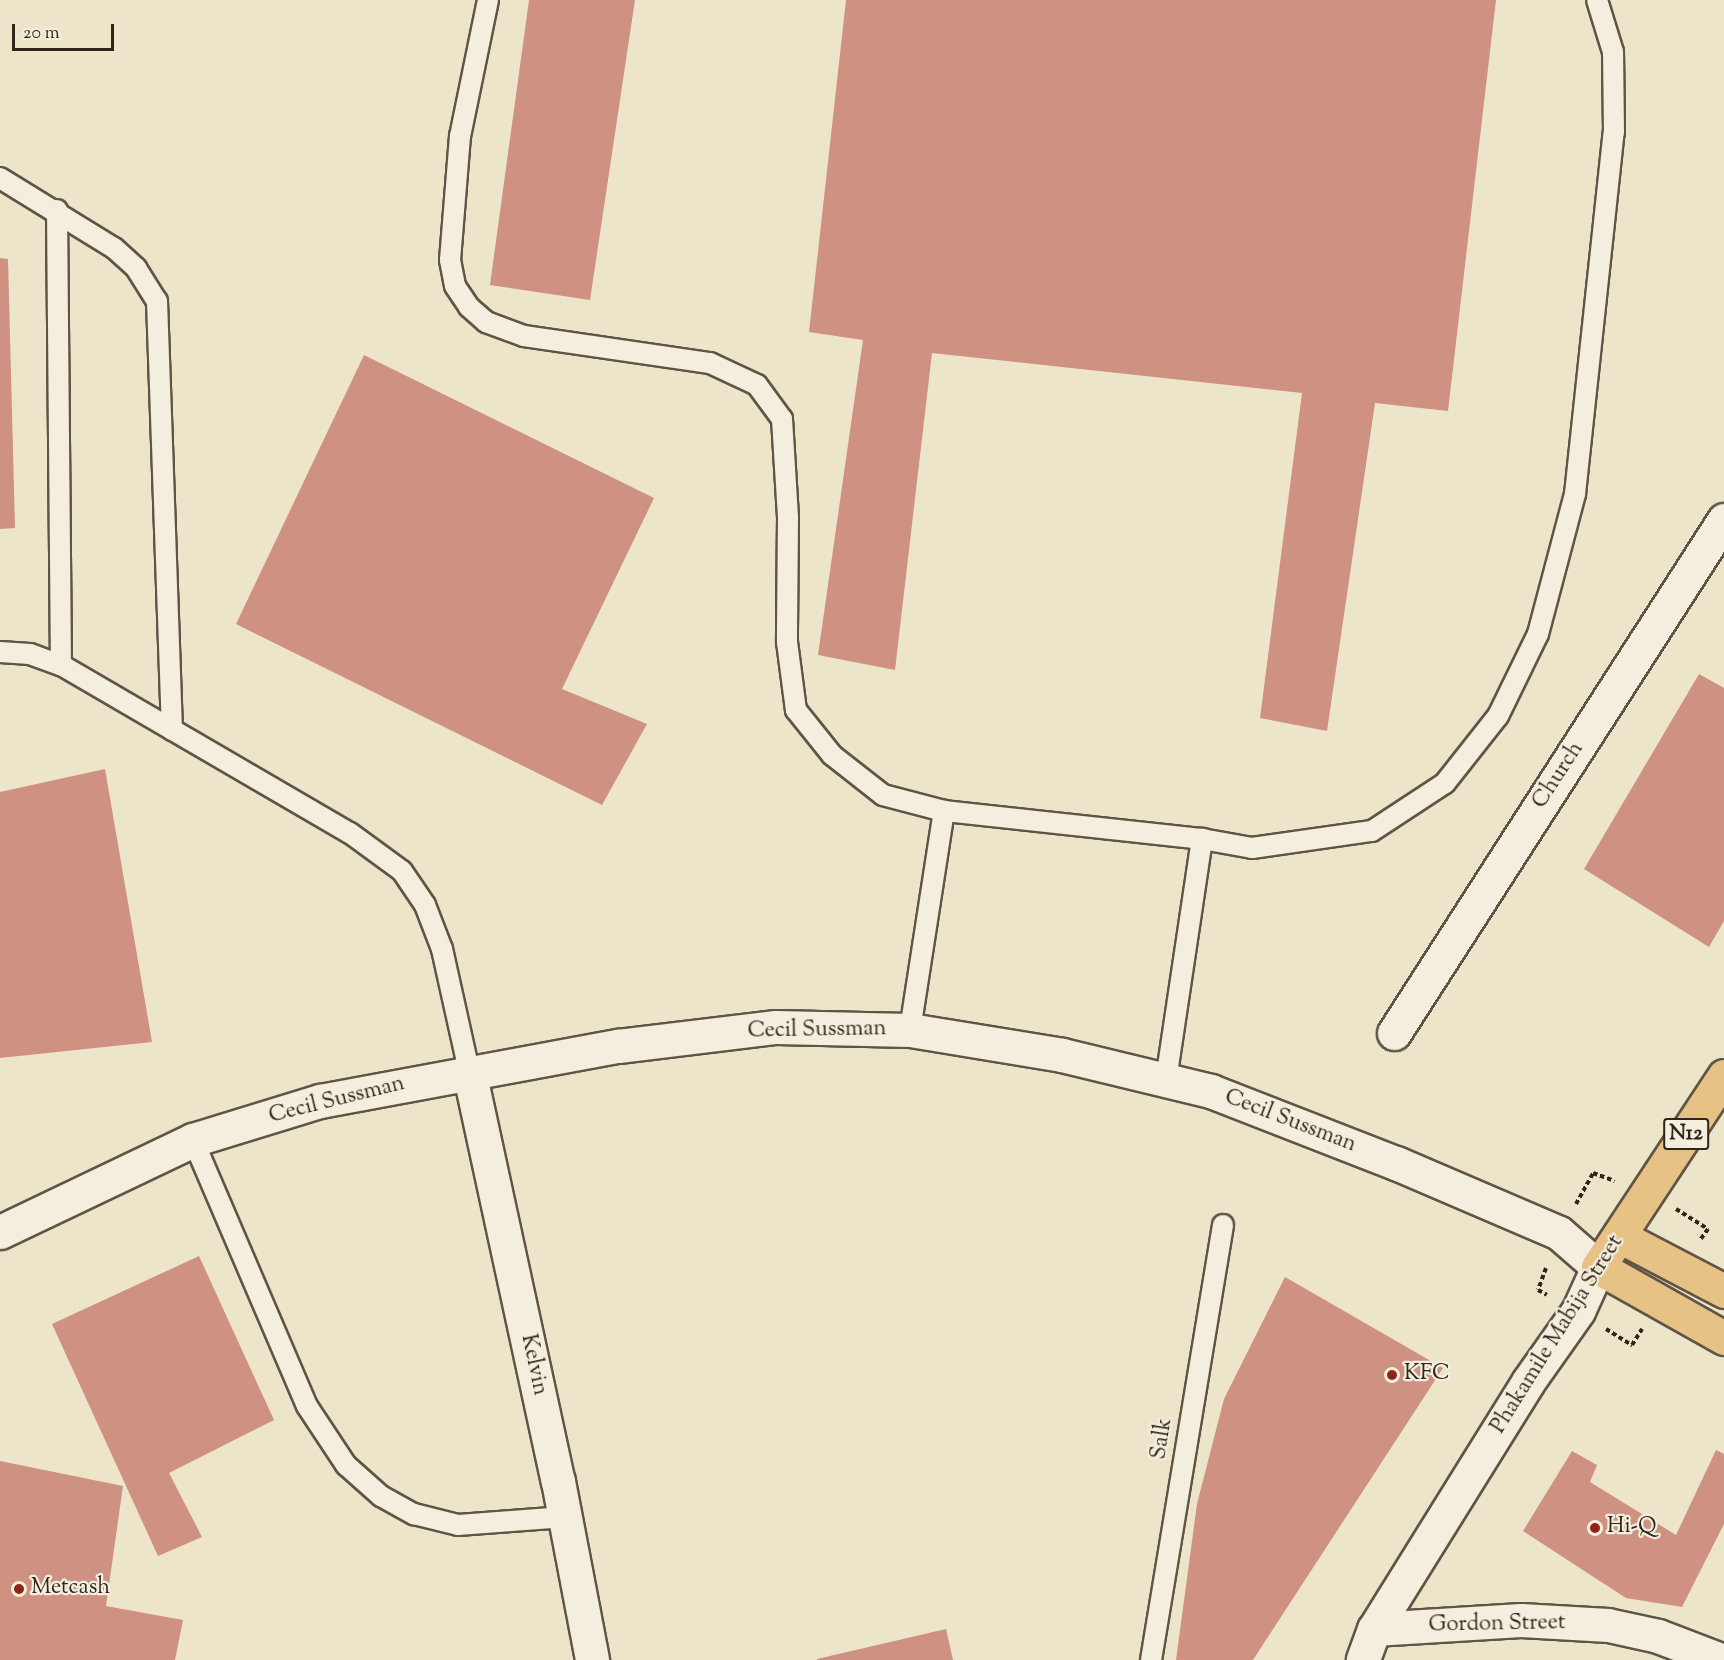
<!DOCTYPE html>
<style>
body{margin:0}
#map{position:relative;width:1724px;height:1660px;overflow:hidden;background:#ede5ca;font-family:"Sorts Mill Goudy",serif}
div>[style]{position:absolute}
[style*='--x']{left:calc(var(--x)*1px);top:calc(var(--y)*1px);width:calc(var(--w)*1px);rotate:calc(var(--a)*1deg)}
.building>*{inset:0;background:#ce9182}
.path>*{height:4px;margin-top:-2px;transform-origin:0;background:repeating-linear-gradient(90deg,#31241a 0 4.5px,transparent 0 7.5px)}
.roads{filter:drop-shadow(2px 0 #605446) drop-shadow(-2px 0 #605446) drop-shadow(0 2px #605446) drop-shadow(0 -2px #605446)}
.lane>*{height:20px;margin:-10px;padding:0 10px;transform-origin:10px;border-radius:10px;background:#f3eedd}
.street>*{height:33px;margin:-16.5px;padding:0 16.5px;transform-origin:16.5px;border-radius:16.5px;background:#f3eedd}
.secondary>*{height:33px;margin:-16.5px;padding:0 16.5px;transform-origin:16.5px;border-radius:16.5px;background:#f3eedd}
.highway>*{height:33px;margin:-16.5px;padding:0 16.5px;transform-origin:16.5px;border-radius:16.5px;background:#e6c285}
.dots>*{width:16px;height:16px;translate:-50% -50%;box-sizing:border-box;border:3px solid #f3eedd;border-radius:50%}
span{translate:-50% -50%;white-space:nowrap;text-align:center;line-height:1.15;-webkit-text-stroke:4.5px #f3eedd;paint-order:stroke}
.shield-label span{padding:2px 4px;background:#f3eedd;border:2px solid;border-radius:4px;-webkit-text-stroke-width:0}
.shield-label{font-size:21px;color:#31241a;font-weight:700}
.street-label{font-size:22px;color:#31241a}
.poi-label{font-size:22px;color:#31241a}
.left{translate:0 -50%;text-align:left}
.scale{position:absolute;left:12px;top:24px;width:102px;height:27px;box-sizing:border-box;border:3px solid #31241a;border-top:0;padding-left:8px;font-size:18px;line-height:21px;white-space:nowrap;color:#31241a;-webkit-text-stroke:4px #f3eedd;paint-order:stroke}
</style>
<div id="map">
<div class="building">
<div style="clip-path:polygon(529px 0,635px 0,590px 300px,490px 285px)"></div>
<div style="clip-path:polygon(846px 0,1496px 0,1448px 411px,1375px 403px,1327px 731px,1260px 718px,1302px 393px,932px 353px,895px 670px,818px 655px,863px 340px,809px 332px)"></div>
<div style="clip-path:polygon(0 258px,8px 259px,15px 528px,0 529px)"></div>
<div style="clip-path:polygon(364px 355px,654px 498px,562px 689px,647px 724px,602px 805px,236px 624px)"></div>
<div style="clip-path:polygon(1699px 674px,1724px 688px,1724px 921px,1709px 947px,1584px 869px)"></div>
<div style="clip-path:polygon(105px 769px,152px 1042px,0 1058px,0 792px)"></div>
<div style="clip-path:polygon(199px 1256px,274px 1420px,169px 1473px,202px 1537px,158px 1556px,52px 1324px)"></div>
<div style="clip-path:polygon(1285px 1277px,1443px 1368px,1253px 1660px,1176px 1660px,1197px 1504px,1224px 1399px)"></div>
<div style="clip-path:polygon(1716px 1450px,1724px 1454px,1724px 1524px,1682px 1607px,1626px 1598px,1523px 1531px,1572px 1451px,1597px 1465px,1590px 1482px,1676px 1535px)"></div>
<div style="clip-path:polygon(0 1461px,123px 1486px,106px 1606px,183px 1620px,175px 1660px,0 1660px)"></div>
<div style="clip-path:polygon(946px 1629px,953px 1660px,817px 1660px,817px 1659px)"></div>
</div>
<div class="path">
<div style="--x:1576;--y:1204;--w:35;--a:-61"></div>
<div style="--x:1593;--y:1173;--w:23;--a:20"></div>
<div style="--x:1676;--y:1209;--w:38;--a:32"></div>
<div style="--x:1708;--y:1229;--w:14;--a:126"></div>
<div style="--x:1546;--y:1268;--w:23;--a:110"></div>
<div style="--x:1538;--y:1290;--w:10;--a:29"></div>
<div style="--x:1606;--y:1329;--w:31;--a:32"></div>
<div style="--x:1632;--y:1345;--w:19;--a:-58"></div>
</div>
<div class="roads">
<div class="lane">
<div style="--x:488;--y:0;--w:139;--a:101.6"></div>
<div style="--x:460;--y:136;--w:124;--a:94.6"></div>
<div style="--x:450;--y:260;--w:26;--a:79"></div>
<div style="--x:455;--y:286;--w:25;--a:56"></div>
<div style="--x:469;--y:307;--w:23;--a:41"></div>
<div style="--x:486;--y:322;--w:40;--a:20.2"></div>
<div style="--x:524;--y:336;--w:188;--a:8.3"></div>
<div style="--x:710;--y:363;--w:52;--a:25.1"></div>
<div style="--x:757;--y:385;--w:42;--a:53.7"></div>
<div style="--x:782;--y:419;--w:98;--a:86.5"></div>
<div style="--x:788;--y:517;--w:125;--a:90.5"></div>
<div style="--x:787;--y:642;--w:69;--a:82.5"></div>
<div style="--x:796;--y:710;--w:58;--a:51.3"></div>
<div style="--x:832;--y:755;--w:65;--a:38.1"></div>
<div style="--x:883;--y:795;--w:63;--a:14.7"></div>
<div style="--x:944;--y:811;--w:260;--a:6.2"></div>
<div style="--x:0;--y:178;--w:134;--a:31.6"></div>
<div style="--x:114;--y:248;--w:30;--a:42"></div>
<div style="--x:136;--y:268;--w:39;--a:58"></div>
<div style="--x:157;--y:301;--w:429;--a:88"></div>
<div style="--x:57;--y:210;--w:455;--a:89.5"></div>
<div style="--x:0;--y:652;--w:30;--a:4"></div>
<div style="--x:30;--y:654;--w:33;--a:20"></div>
<div style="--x:61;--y:665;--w:334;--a:30.2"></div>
<div style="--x:350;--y:833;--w:64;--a:36.2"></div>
<div style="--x:402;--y:871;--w:41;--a:55.9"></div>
<div style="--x:425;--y:905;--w:47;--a:68.9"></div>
<div style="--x:442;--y:949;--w:125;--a:77.5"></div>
<div style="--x:910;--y:1030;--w:222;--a:-81.2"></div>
<div style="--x:1166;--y:1080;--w:244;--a:-81.5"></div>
<div style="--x:1202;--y:839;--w:51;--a:10.2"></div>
<div style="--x:1252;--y:848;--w:121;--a:-8.1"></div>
<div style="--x:1372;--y:831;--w:87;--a:-33.3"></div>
<div style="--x:1445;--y:783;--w:85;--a:-51.7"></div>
<div style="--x:1498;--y:716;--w:91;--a:-64"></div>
<div style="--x:1538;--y:634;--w:145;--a:-75.2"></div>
<div style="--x:1575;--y:494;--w:364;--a:-83.9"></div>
<div style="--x:1614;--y:132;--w:80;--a:-90.7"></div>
<div style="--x:1613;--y:52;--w:54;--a:-107.1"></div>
<div style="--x:193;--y:1140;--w:289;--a:66.8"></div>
<div style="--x:307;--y:1406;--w:71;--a:56.5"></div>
<div style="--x:346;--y:1465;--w:47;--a:41.5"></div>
<div style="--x:381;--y:1496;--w:38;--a:29"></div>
<div style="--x:414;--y:1514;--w:45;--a:14"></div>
<div style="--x:458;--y:1525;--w:107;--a:-4.3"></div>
<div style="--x:1151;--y:1660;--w:441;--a:-80.6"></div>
</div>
<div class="street">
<div style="--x:1394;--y:1033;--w:610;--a:-57.25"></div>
<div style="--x:469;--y:1071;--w:420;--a:77.8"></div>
<div style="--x:558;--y:1481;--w:182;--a:79.2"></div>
<div style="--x:1374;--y:1629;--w:147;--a:-3.5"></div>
<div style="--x:1521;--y:1620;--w:87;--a:3.3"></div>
<div style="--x:1608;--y:1625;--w:51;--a:12.4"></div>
<div style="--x:1658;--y:1636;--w:67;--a:20.9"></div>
</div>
<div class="secondary">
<div style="--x:0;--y:1232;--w:214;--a:-25.5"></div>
<div style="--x:193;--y:1140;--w:133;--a:-17.1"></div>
<div style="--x:320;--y:1101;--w:303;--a:-10.5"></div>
<div style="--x:618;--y:1046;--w:159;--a:-6.9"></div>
<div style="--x:776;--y:1027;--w:134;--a:1.3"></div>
<div style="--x:910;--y:1030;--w:154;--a:9.3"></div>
<div style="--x:1062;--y:1055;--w:153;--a:13.6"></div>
<div style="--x:1211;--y:1091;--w:199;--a:21.3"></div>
<div style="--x:1396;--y:1163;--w:177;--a:23.2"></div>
<div style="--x:1559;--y:1233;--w:52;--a:41.1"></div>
<div style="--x:1598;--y:1267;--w:48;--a:114.4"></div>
<div style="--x:1578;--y:1311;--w:87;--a:125.2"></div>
<div style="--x:1528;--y:1382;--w:291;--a:121.9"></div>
<div style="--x:1374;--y:1629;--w:33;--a:110"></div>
</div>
<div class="highway">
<div style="--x:1724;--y:1076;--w:229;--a:123.4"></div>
<div style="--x:1598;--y:1267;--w:145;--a:29.4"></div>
<div style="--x:1619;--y:1236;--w:119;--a:27.6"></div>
</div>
</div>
<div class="dots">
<div style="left:1392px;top:1375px;background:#8f2418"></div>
<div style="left:1595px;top:1528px;background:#8f2418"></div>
<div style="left:19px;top:1589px;background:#8f2418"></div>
</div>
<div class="shield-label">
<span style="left:1686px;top:1134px">N12</span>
</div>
<div class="street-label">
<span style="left:1559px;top:776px;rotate:-57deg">Church</span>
<span style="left:817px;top:1031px;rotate:-1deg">Cecil Sussman</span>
<span style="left:337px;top:1101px;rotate:-14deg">Cecil Sussman</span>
<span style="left:1290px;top:1122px;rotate:21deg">Cecil Sussman</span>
<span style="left:1558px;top:1335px;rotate:-58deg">Phakamile Mabija Street</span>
<span style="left:533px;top:1365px;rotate:78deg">Kelvin</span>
<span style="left:1163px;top:1439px;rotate:-81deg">Salk</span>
<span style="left:1497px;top:1625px;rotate:-1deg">Gordon Street</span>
</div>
<div class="poi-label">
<span class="left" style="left:1404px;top:1375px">KFC</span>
<span class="left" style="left:1607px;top:1528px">Hi-Q</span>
<span class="left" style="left:31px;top:1589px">Metcash</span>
</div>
<div class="scale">20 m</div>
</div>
